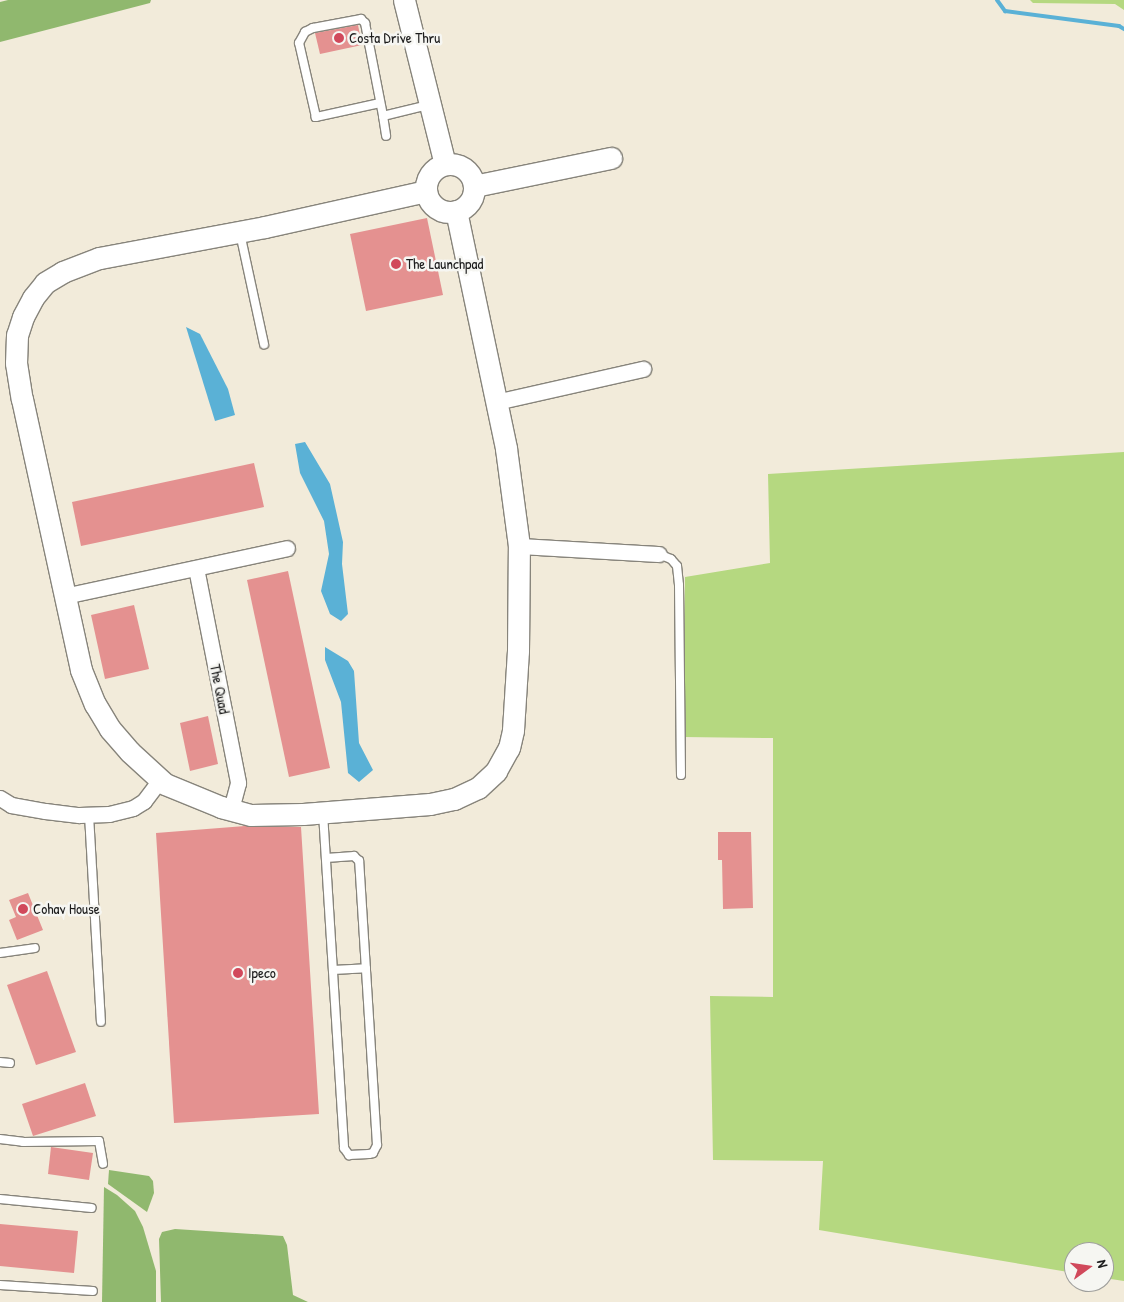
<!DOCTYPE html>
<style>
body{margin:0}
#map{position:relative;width:1124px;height:1302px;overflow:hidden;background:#f2ebda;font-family:"Patrick Hand",sans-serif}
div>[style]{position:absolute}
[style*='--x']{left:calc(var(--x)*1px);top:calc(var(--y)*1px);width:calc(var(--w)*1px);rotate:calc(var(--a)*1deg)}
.green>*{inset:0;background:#b5d880}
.forest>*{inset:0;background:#90b86e}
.water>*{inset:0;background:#5ab1d6}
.stream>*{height:4px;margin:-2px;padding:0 2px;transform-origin:2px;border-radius:2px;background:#5ab1d6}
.building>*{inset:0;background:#e49190}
.roads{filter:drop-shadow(1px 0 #87847b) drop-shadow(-1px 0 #87847b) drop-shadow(0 1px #87847b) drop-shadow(0 -1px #87847b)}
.lane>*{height:8px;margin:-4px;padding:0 4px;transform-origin:4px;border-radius:4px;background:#fff}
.street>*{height:15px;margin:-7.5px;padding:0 7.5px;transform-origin:7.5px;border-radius:7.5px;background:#fff}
.secondary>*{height:21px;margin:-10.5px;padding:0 10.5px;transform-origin:10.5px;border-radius:10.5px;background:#fff}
.secondary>.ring{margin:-10.5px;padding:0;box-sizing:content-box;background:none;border:21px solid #fff;border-radius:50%}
.dots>*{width:14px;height:14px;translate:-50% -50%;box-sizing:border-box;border:2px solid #f6f6f2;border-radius:50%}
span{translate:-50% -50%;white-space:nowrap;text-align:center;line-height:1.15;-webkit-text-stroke:5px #f6f6f2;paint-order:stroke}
.poi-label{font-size:15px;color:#1c1c1c}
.left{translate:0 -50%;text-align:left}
.street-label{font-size:15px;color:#1c1c1c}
.north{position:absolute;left:1064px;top:1242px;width:50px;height:50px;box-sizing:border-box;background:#f6f6f2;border:1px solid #9f9f9c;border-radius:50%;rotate:76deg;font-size:14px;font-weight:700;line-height:20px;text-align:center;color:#1c1c1c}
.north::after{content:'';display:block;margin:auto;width:18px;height:22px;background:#d1495b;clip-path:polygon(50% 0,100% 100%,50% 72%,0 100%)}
</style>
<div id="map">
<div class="green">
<div style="clip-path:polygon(1030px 0,1124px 0,1124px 10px,1115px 4px,1033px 3px)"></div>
<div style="clip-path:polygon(1124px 452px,1124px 1281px,1104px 1278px,1104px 1252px,1074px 1252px,1074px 1273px,819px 1230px,823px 1161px,713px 1160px,710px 996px,773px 997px,773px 738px,683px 737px,685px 577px,770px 563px,768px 474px)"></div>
</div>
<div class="forest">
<div style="clip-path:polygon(8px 0,151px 0,150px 3px,0 42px,0 2px)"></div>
<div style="clip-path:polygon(109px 1170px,149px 1176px,153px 1181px,154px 1193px,147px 1212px,108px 1184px)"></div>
<div style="clip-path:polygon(104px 1187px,117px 1195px,135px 1211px,143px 1227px,156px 1271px,156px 1302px,102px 1302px)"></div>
<div style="clip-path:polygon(175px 1229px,283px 1236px,287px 1245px,293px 1295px,308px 1302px,161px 1302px,159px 1239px,162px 1232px)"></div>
</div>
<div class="water">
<div style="clip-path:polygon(186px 327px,200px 334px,228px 389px,235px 415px,215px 421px)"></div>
<div style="clip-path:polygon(305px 442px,330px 484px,343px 542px,342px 564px,348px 614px,341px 621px,330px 614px,321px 591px,329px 554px,324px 521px,300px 473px,295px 444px)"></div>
<div style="clip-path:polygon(325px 647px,348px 661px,354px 671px,359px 743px,373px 770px,359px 782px,348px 773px,341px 702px,325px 660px)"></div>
</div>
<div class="stream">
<div style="--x:997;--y:0;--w:14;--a:54"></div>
<div style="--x:1005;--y:11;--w:115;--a:7.5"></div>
<div style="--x:1119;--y:26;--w:6;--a:31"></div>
</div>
<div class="building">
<div style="clip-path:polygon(358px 25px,362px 45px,320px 54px,315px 33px)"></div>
<div style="clip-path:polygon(427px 218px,443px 295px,366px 311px,350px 234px)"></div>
<div style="clip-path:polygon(254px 463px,264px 507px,81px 546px,72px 502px)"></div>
<div style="clip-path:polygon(288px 571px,330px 768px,289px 777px,247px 580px)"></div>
<div style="clip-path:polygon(134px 605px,149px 669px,105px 679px,91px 615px)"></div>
<div style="clip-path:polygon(208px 716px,218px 764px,190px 771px,180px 723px)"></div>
<div style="clip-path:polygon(245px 826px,301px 827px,319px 1114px,174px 1123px,156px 833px)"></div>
<div style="clip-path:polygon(718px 832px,751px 832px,753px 908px,723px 909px,722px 860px,718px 860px)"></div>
<div style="clip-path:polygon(28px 893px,43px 930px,17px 940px,9px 920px,16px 917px,9px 900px)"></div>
<div style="clip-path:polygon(47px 971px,76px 1052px,36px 1065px,7px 985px)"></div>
<div style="clip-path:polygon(85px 1083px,96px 1116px,33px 1136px,22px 1104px)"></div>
<div style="clip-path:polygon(51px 1147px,93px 1153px,89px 1180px,48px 1174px)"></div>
<div style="clip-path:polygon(0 1224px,78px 1231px,74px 1273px,0 1266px)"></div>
</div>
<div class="roads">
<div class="lane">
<div style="--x:380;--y:103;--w:66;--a:167.7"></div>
<div style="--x:316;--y:117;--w:76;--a:-102.9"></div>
<div style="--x:299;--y:43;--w:13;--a:-61"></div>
<div style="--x:305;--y:32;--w:9;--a:-27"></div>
<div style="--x:313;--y:28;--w:49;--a:-10.6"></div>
<div style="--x:361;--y:19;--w:6;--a:45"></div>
<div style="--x:365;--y:23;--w:95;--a:79"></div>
<div style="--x:383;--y:116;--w:20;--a:81"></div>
<div style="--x:383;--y:116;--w:46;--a:-13.7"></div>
<div style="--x:240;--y:233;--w:114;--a:77.8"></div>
<div style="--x:659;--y:554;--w:13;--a:23"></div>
<div style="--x:671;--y:559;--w:9;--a:49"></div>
<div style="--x:677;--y:566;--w:19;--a:84"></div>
<div style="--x:679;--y:585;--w:190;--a:89.4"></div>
<div style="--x:323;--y:813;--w:336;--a:86.4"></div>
<div style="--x:344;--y:1148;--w:9;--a:54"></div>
<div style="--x:349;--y:1155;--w:20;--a:-3"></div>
<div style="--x:369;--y:1154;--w:4;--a:-14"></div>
<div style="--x:373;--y:1153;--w:9;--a:-63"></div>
<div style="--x:377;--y:1145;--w:285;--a:-93.6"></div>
<div style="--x:359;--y:861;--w:7;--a:-135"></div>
<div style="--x:354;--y:856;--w:28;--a:176"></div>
<div style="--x:89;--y:815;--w:207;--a:86.7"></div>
<div style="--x:0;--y:953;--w:35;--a:-8"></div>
<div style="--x:333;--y:970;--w:33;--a:-3"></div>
<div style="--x:0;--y:1062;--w:10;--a:6"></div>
<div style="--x:0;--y:1139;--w:23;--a:7"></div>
<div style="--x:23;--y:1142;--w:76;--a:-0.8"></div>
<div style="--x:99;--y:1141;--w:23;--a:80"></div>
<div style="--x:0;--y:1199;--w:92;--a:5.6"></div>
<div style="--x:0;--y:1285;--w:93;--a:3.7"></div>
</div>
<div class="street">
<div style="--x:496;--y:402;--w:151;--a:-12.7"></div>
<div style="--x:519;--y:546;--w:140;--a:3.3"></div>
<div style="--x:196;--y:568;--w:219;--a:78.9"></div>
<div style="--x:238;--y:783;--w:28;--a:105"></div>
<div style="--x:64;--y:596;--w:228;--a:-12.1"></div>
<div style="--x:0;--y:798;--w:13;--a:32"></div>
<div style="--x:11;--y:805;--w:35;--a:10"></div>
<div style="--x:45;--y:811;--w:34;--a:7"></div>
<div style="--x:79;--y:815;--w:30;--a:-2"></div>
<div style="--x:109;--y:814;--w:25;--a:-14"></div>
<div style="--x:133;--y:808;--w:13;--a:-32"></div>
<div style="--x:144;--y:801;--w:26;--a:-53"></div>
</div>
<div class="secondary">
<div style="--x:404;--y:0;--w:169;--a:76"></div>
<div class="ring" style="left:426px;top:164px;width:27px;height:27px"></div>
<div style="--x:474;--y:186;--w:140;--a:-11.6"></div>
<div style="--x:426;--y:191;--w:165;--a:167.4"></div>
<div style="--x:265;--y:227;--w:169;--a:169.4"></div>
<div style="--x:99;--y:258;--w:39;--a:159"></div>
<div style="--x:63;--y:272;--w:21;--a:149"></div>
<div style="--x:45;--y:283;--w:19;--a:129"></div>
<div style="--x:33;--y:298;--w:21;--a:118"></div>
<div style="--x:23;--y:317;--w:19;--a:108"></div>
<div style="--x:17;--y:335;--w:28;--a:92"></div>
<div style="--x:16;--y:363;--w:36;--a:81"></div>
<div style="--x:22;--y:399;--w:277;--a:77.7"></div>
<div style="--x:81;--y:670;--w:37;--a:68"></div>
<div style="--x:95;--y:704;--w:29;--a:59"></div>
<div style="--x:110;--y:729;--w:30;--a:49"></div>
<div style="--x:130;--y:752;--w:47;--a:42.4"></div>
<div style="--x:165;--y:784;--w:61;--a:22.3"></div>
<div style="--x:221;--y:807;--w:31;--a:15"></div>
<div style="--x:251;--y:815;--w:52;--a:-1.1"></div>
<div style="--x:303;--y:814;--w:127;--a:-4.5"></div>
<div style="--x:430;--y:804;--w:25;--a:-12"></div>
<div style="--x:454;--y:799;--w:26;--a:-25"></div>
<div style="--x:478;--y:788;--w:25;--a:-43"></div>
<div style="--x:496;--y:771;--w:26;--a:-61"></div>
<div style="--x:509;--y:748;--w:18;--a:-77"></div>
<div style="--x:513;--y:730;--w:79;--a:-86.4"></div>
<div style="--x:518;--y:651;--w:105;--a:-89.5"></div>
<div style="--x:519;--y:546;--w:99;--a:-97.6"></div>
<div style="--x:506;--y:448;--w:242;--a:-101.9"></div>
</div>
</div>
<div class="dots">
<div style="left:339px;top:38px;background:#d1495b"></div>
<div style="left:396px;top:264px;background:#d1495b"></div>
<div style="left:23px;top:909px;background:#d1495b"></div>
<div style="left:238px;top:973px;background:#d1495b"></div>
</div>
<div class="poi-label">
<span class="left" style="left:349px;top:38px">Costa Drive Thru</span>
<span class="left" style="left:406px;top:264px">The Launchpad</span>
<span class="left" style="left:33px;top:909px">Cohav House</span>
<span class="left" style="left:248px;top:973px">Ipeco</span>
</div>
<div class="street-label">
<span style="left:220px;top:689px;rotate:79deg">The Quad</span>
</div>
<div class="north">N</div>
</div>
